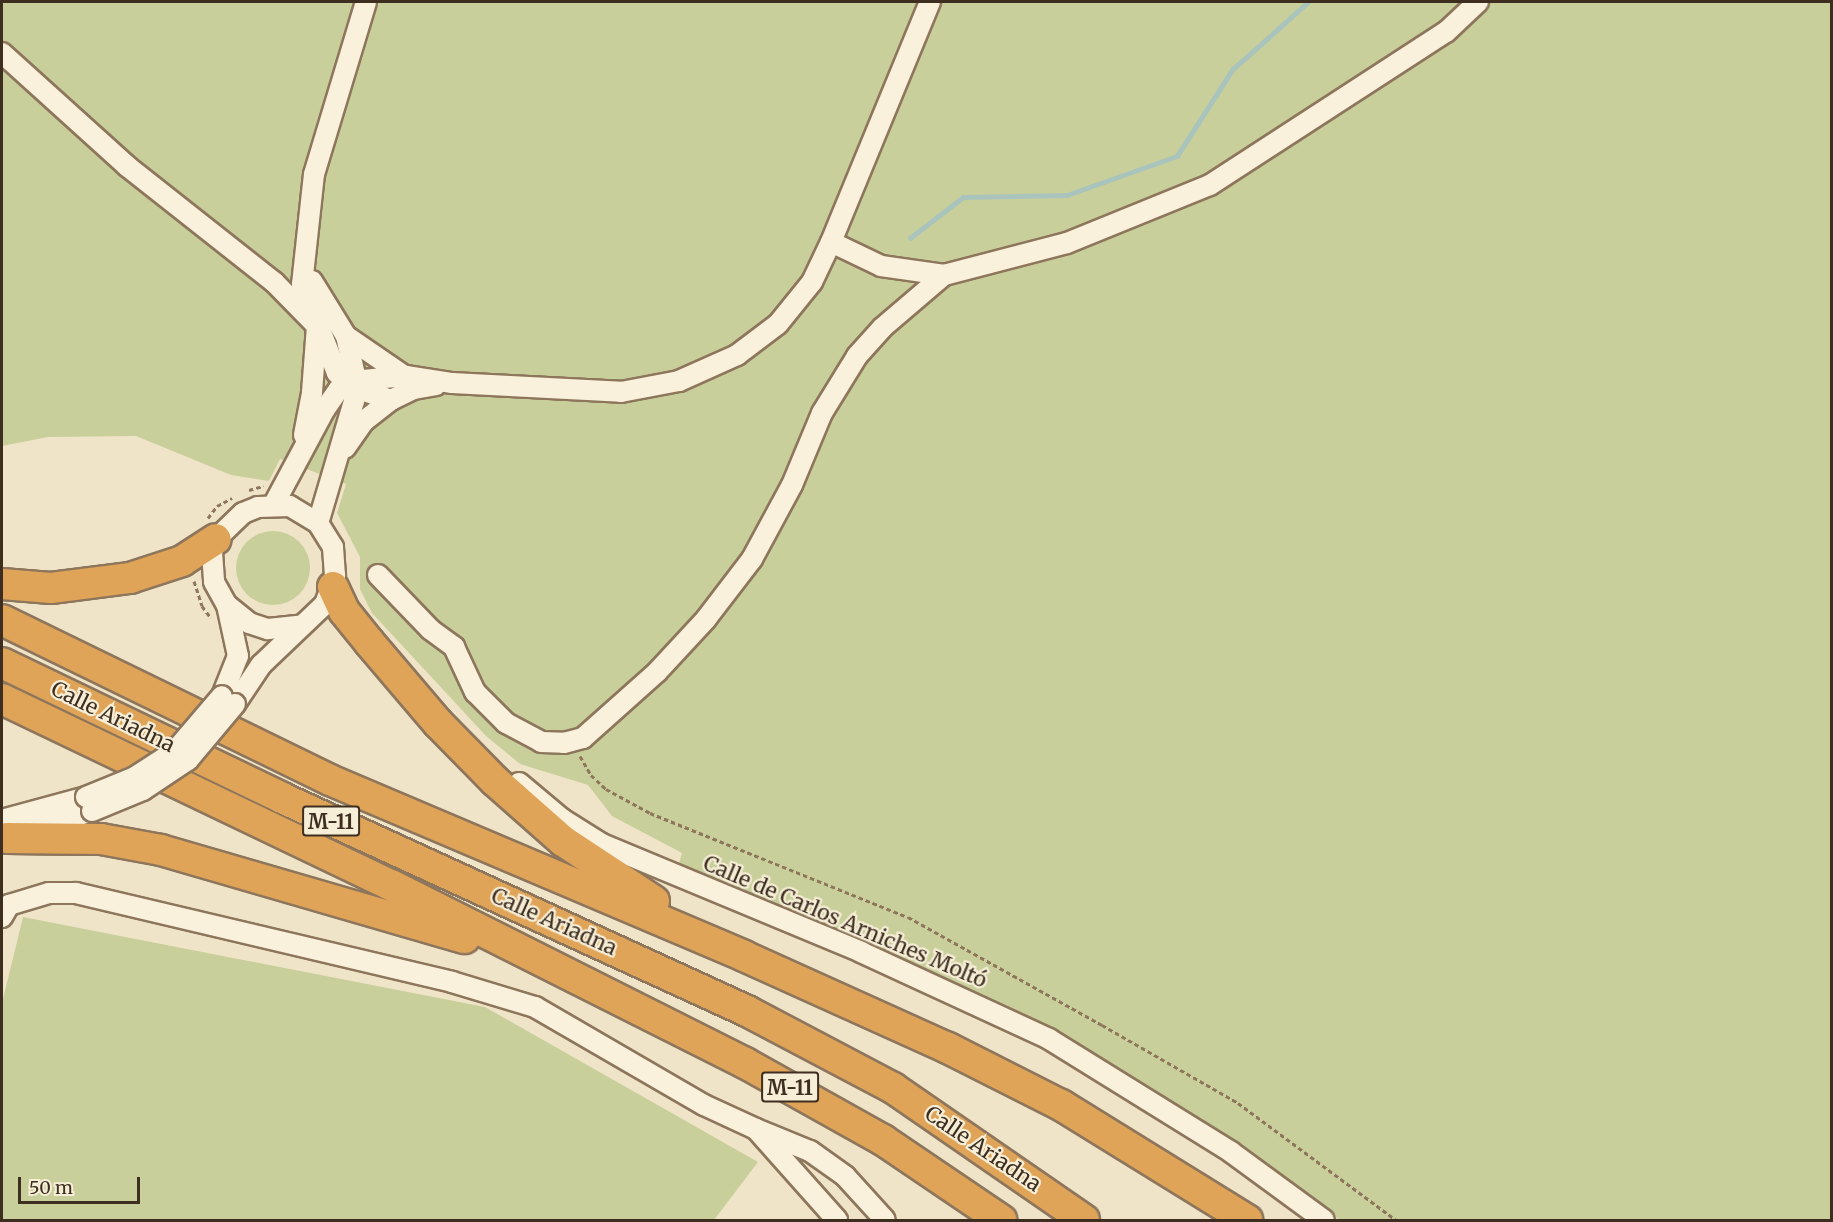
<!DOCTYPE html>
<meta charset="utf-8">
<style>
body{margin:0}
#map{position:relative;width:1833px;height:1222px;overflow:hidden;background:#f0e4c8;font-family:Merriweather,serif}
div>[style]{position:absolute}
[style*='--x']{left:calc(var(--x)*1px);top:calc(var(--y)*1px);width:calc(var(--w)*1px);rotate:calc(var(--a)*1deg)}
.green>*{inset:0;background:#c9cf9b}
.round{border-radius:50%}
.stream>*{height:4.5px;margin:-2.25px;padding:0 2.25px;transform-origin:2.25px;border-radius:2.25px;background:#a9c4bc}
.path>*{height:3px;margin-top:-1.5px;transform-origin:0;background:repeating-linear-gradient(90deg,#8d765c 0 4.5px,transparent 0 7.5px)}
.roads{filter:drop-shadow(2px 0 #8d765c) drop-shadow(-2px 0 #8d765c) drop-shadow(0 2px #8d765c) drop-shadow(0 -2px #8d765c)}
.minor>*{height:20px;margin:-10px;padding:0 10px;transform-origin:10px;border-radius:10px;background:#faf1dc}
.highway>*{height:30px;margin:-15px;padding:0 15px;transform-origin:15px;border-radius:15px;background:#e0a458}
.bridges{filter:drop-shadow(2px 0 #8d765c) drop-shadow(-2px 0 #8d765c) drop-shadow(0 2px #8d765c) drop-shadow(0 -2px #8d765c)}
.minor-bridge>*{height:20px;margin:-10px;padding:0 10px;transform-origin:10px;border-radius:10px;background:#faf1dc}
span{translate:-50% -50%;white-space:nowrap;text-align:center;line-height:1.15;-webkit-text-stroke:4.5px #f7eed8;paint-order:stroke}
.shield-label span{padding:2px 4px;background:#f7eed8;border:2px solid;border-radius:4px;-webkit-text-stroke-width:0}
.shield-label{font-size:20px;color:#3d2e20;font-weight:700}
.street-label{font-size:21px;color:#3d2e20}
.frame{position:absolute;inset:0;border:3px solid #3d2e20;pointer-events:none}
.scale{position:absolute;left:18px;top:1177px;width:122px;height:27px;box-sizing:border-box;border:3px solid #3d2e20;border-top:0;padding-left:8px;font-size:18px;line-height:21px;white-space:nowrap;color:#3d2e20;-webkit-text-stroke:4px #f7eed8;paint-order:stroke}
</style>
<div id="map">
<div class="green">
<div style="clip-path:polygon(2px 2px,1831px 2px,1831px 1220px,1340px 1220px,1202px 1121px,1078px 1045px,903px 961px,678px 867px,682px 853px,612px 816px,588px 785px,520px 764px,486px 736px,372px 613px,360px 589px,360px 557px,337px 513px,346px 484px,280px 459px,269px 481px,231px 475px,136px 436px,48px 437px,2px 446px)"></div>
<div class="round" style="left:236px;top:531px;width:74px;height:74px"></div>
<div style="clip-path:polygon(23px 917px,485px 1007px,758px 1162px,714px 1220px,2px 1220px,2px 1003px)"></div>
</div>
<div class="stream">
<div style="--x:910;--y:238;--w:67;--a:-37.7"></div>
<div style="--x:963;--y:197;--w:104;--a:-1.1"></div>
<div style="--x:1067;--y:195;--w:117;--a:-19.5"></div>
<div style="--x:1177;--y:156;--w:102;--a:-57.4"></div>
<div style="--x:1232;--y:70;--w:102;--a:-41.8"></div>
</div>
<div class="path">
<div style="--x:249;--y:490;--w:15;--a:-16"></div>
<div style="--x:208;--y:518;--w:15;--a:-53"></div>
<div style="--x:217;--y:506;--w:17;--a:-28"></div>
<div style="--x:194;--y:581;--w:26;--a:72"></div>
<div style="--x:202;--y:606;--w:15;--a:53"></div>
<div style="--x:580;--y:756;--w:22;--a:60"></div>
<div style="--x:591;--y:775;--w:21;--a:43"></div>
<div style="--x:606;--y:789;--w:50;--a:28.6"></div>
<div style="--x:650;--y:813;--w:278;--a:22"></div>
<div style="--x:908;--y:917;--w:222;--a:29.1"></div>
<div style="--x:1102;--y:1025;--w:157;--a:29.8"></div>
<div style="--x:1238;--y:1103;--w:197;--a:36.5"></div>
</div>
<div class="roads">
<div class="minor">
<div style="--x:366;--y:2;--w:180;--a:106.8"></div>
<div style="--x:314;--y:174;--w:111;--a:96.2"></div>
<div style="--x:302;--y:284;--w:96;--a:68.5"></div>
<div style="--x:337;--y:373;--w:29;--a:35"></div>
<div style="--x:361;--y:390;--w:32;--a:18"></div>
<div style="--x:2;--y:53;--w:169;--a:42.1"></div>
<div style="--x:127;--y:166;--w:187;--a:38.3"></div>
<div style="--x:274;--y:282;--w:62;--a:45.7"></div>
<div style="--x:317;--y:326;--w:67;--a:94.3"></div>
<div style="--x:312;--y:393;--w:43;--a:100.8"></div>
<div style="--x:831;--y:242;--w:55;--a:25.6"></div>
<div style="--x:881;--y:266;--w:64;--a:8.1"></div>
<div style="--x:312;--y:281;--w:65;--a:58.3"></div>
<div style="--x:346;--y:336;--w:37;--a:77"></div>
<div style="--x:354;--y:372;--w:29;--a:90"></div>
<div style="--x:354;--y:401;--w:127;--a:106.4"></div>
<div style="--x:346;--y:336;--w:69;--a:34.4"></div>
<div style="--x:345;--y:448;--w:33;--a:-55"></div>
<div style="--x:364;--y:421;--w:34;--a:-38"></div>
<div style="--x:391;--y:400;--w:25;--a:-26"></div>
<div style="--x:414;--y:389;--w:22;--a:-10"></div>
<div style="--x:274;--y:504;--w:108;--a:-61.8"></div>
<div style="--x:325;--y:409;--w:24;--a:-55"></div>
<div style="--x:339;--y:389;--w:15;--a:-32"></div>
<div style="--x:352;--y:381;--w:54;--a:-5.3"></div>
<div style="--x:406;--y:376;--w:47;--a:8.7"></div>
<div style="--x:452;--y:383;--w:169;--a:3"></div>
<div style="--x:621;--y:392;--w:59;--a:-10.7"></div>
<div style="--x:679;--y:381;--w:64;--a:-24.1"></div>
<div style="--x:737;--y:355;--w:51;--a:-37.1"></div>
<div style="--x:778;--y:324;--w:54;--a:-51"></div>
<div style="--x:812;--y:282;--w:44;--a:-64.6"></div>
<div style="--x:831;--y:242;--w:260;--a:-67.6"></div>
<div style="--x:378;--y:575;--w:76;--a:46.1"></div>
<div style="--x:431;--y:630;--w:29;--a:36"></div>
<div style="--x:454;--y:647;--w:50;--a:65"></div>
<div style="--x:475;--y:692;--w:44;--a:45"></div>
<div style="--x:506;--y:723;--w:40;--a:28"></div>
<div style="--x:541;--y:742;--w:23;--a:2"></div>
<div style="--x:564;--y:743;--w:20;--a:-15"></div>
<div style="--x:583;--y:738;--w:99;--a:-41.7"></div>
<div style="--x:657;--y:672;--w:72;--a:-47.2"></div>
<div style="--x:706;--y:619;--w:76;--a:-52.5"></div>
<div style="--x:752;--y:559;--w:84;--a:-61.6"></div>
<div style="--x:792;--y:485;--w:78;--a:-67.4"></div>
<div style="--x:822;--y:413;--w:67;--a:-58.4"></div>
<div style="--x:857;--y:356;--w:38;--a:-48"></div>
<div style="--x:882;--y:328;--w:82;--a:-40.5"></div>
<div style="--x:944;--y:275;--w:127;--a:-14.6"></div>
<div style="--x:1067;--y:243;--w:154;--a:-22.1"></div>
<div style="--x:1210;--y:185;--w:281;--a:-33"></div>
<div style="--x:1446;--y:32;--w:44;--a:-43.2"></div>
<div style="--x:222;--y:696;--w:43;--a:-68.2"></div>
<div style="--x:238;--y:656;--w:52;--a:-102.2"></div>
<div style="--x:235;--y:704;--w:47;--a:-56.3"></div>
<div style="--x:261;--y:665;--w:88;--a:-43.6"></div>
<div style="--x:325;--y:604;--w:30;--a:-70"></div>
<div style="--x:335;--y:576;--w:29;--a:-94"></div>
<div style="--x:333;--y:547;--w:28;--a:-122"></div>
<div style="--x:318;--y:523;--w:33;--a:-149"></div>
<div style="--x:290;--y:506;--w:32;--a:178"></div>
<div style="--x:258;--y:507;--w:16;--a:158"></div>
<div style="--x:243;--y:513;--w:37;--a:136"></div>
<div style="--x:216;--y:539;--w:14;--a:107"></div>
<div style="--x:212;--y:552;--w:30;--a:86"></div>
<div style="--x:214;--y:582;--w:26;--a:61"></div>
<div style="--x:227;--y:605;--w:28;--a:39"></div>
<div style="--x:249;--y:623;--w:20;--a:18"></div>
<div style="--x:268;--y:629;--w:31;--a:-6"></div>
<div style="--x:519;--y:783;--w:56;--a:39.9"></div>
<div style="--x:562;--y:819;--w:47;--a:32"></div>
<div style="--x:602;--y:844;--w:281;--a:22.6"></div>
<div style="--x:861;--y:952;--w:207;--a:24.8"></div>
<div style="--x:1049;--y:1039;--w:214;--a:31.8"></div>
<div style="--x:1231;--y:1152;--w:115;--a:36.2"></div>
<div style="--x:2;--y:820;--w:87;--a:-15.3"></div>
<div style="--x:27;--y:832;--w:68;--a:-17.9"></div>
<div style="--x:2;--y:917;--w:14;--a:-60"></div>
<div style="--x:9;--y:905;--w:42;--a:-16.7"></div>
<div style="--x:49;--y:893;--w:27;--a:0"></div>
<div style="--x:76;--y:893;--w:386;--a:13.3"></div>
<div style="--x:452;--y:982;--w:87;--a:16.8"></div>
<div style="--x:535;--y:1007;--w:195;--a:30.1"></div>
<div style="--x:704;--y:1105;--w:57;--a:24.8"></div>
<div style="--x:837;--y:1220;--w:122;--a:-131.7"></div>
<div style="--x:756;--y:1129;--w:58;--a:22.2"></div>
<div style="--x:810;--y:1151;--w:43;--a:35.5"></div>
<div style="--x:845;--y:1176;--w:59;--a:47.7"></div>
</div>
<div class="highway">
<div style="--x:2;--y:584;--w:49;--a:4.7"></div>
<div style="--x:51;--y:588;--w:80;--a:-7.2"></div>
<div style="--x:130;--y:578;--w:55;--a:-18.1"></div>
<div style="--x:182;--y:561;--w:40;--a:-32.9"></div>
<div style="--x:333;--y:587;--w:26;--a:65"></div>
<div style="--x:344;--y:611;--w:40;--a:51"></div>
<div style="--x:369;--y:642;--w:106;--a:49.6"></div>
<div style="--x:438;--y:723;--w:81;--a:45.5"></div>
<div style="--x:495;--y:781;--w:91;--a:41.4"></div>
<div style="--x:563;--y:841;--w:109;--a:33.4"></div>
<div style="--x:2;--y:620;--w:365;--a:26"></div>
<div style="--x:330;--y:780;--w:450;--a:23"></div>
<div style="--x:744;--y:956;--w:224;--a:24.3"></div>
<div style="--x:948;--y:1048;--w:127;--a:26.8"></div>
<div style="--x:1061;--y:1105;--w:219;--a:31.7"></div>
<div style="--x:2;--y:663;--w:311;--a:25.7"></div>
<div style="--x:282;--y:798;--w:511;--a:24.61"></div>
<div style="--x:747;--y:1011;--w:165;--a:27.8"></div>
<div style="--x:893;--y:1088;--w:232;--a:34.6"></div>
<div style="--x:2;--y:699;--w:433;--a:25.6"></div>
<div style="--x:393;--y:886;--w:394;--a:26.7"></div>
<div style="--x:745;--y:1063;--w:158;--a:29.2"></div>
<div style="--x:883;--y:1140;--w:143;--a:34.1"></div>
<div style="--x:7;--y:838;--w:94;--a:0.6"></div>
<div style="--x:101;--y:839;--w:61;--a:10.4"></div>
<div style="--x:161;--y:850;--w:316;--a:16.2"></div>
</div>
</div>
<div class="bridges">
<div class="minor-bridge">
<div style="--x:86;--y:797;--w:53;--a:-22.2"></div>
<div style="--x:135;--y:777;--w:48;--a:-33"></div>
<div style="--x:175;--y:751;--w:72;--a:-49.5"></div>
<div style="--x:92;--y:811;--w:55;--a:-22.4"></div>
<div style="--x:143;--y:790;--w:54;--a:-33.7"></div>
<div style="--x:188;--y:760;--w:73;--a:-50"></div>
</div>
</div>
<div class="shield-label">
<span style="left:331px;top:821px">M-11</span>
<span style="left:790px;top:1087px">M-11</span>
</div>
<div class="street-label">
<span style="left:113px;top:717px;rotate:26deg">Calle Ariadna</span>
<span style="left:554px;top:922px;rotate:24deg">Calle Ariadna</span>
<span style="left:845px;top:922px;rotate:23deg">Calle de Carlos Arniches Moltó</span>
<span style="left:983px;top:1149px;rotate:34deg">Calle Ariadna</span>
</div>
<div class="frame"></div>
<div class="scale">50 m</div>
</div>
